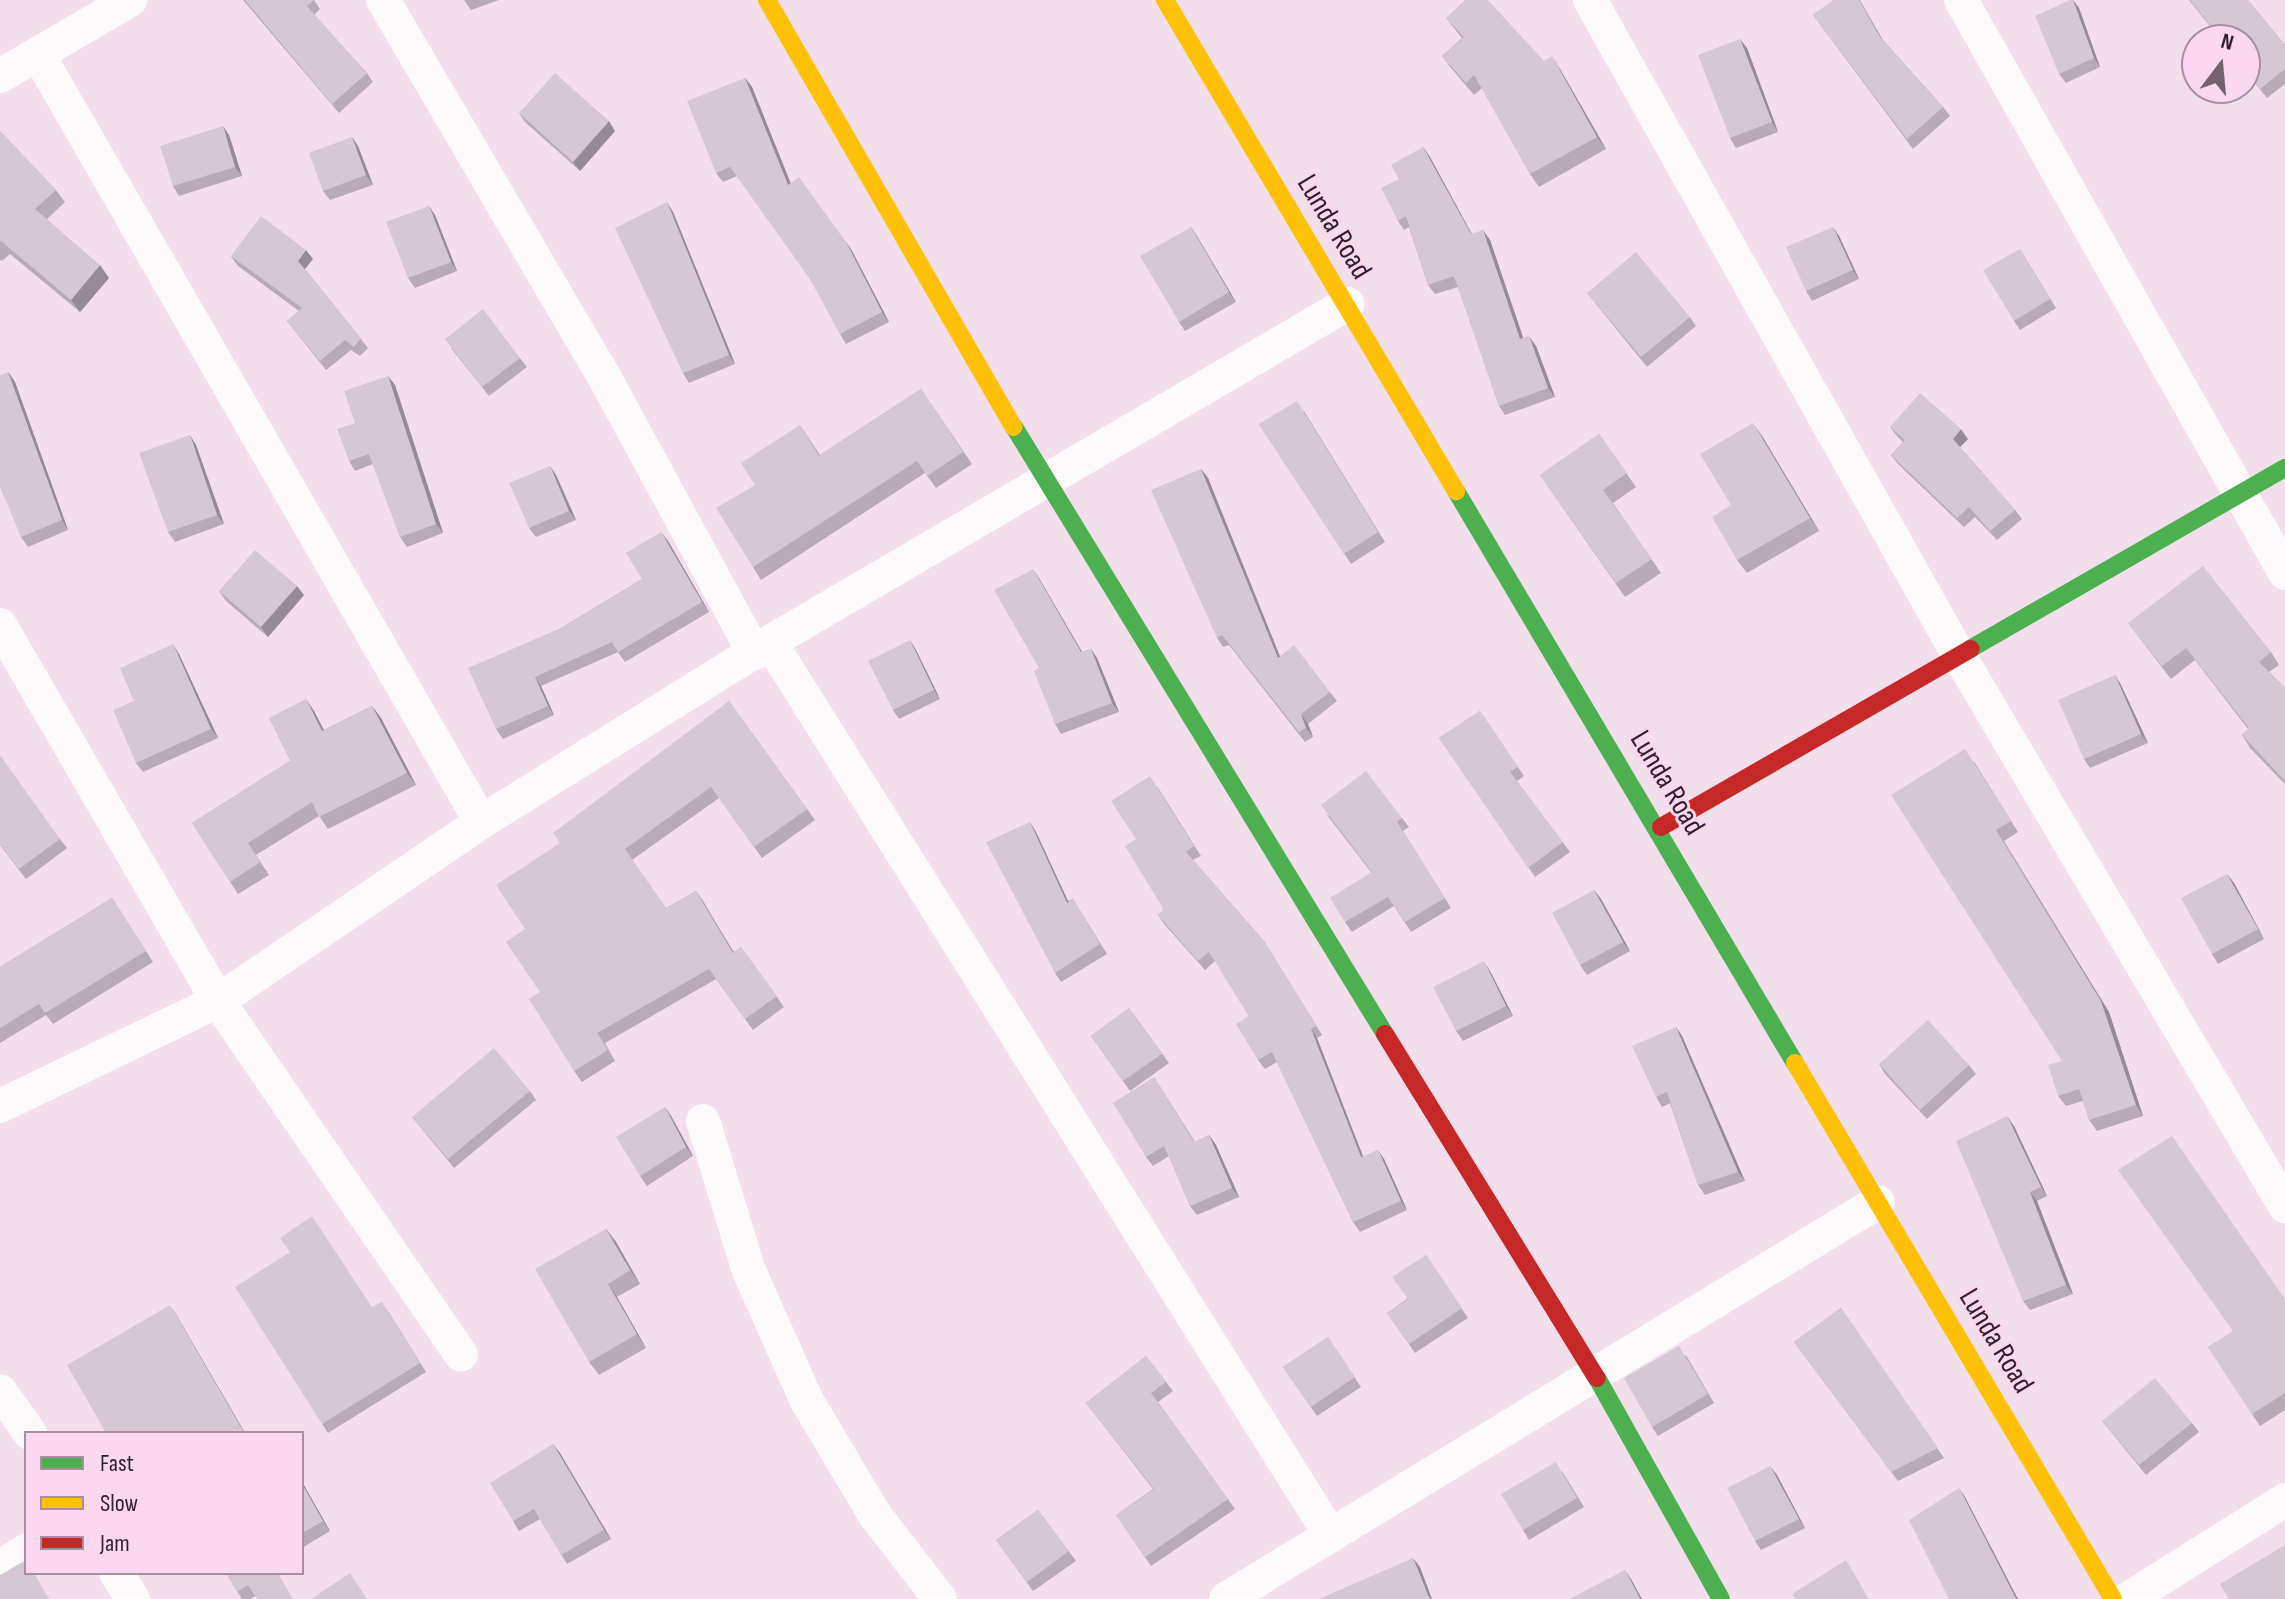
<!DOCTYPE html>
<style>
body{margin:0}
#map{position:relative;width:2285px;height:1599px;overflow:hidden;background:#f3dfec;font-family:"Sofia Sans Condensed",sans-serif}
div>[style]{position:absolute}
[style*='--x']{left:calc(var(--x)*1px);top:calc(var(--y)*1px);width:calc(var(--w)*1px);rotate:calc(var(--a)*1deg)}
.street>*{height:34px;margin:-17px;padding:0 17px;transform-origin:17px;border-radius:17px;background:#fdfafc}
.fast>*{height:18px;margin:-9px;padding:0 9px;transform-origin:9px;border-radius:9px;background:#4caf50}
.slow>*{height:18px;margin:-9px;padding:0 9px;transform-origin:9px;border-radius:9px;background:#ffc107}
.jam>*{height:18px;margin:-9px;padding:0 9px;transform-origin:9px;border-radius:9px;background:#c62828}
.wall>*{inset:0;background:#b8abb7}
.shaded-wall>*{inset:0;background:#968b95}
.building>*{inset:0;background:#d6c7d5}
span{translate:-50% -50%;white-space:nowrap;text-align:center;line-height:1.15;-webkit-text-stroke:6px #fbd7f0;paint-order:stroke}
.street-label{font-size:30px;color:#2f1f2b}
.legend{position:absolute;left:24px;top:1431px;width:280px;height:144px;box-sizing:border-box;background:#fbd7f0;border:2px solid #a98da1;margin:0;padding:10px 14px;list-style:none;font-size:24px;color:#2f1f2b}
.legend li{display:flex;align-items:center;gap:16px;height:40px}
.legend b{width:40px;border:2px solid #a98da1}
.north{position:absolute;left:2181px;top:24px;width:80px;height:80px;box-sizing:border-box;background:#fbd7f0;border:2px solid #a98da1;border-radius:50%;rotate:16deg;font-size:22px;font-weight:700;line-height:32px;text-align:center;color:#2f1f2b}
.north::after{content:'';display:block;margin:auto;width:28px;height:36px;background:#74626f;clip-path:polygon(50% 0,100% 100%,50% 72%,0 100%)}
</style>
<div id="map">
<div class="street">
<div style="--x:383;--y:0;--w:441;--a:59.6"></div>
<div style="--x:606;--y:380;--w:311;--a:61.5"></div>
<div style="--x:1590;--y:0;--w:750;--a:60.63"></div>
<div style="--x:1958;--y:654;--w:642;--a:59.36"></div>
<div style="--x:1961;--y:0;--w:658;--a:60.51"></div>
<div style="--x:39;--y:56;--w:884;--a:60.01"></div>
<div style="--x:0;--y:76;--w:151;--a:-30.3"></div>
<div style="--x:0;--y:625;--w:435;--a:59.9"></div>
<div style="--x:218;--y:1001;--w:429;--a:55.5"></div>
<div style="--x:770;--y:642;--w:1055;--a:57.89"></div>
<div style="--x:0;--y:1106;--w:242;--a:-25.7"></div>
<div style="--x:218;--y:1001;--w:318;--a:-34.2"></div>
<div style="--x:481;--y:822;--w:340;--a:-31.9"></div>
<div style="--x:770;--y:642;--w:669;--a:-30.36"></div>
<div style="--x:703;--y:1121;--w:157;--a:73"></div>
<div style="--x:749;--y:1271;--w:142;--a:66"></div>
<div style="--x:807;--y:1401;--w:133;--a:59.2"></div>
<div style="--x:875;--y:1515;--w:106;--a:52.3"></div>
<div style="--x:0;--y:1391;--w:52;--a:54.5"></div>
<div style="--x:0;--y:1567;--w:31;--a:-32"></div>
<div style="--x:116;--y:1573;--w:31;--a:57"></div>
<div style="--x:1226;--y:1599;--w:763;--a:-31.34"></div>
<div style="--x:2128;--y:1599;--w:186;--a:-32.2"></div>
</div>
<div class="fast">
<div style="--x:1014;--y:427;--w:711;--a:58.57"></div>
<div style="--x:1456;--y:491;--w:665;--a:59.35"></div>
<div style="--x:1970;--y:649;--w:363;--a:-29.9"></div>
<div style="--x:1597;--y:1378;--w:253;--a:60.7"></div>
</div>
<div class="slow">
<div style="--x:767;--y:0;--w:493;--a:60"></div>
<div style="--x:1165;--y:0;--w:571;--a:59.35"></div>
<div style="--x:1795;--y:1063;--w:623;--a:59.32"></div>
</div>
<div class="jam">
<div style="--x:1661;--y:827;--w:357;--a:-29.9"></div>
<div style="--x:1385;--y:1034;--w:404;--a:58.4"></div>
</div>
<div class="wall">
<div style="clip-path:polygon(243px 0,314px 0,320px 9px,314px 15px,367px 73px,373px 82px,339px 113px)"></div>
<div style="clip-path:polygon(464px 0,499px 0,471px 10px)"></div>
<div style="clip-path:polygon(1834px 0,1860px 0,1883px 40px,1943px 107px,1950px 116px,1913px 149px,1813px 15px)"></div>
<div style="clip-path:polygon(2073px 0,2079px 8px,2100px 67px,2066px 83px,2059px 74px)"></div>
<div style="clip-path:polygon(2189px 0,2248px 0,2285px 45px,2285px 84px,2267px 98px,2245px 71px,2245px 40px,2221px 40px)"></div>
<div style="clip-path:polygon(1446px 18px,1560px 69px,1606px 149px,1539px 187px,1530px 174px,1482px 88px,1474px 95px,1451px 68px,1442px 56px,1462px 38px)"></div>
<div style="clip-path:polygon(1747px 48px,1778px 132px,1736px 148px,1730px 138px)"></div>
<div style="clip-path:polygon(745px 78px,752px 87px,791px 184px,846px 242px,852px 251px,889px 322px,846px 344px,840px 334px,811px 280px,737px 176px,723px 182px,716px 173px)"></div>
<div style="clip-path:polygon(519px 113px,615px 131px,580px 171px,525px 122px)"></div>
<div style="clip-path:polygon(0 131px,56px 190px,65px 202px,47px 219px,109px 278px,80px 312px,10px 254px,2px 261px,0 260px)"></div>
<div style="clip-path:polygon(229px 135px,242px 176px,179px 196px,173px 186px)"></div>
<div style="clip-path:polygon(352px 137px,358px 146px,373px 185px,330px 200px,323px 191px)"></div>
<div style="clip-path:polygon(1423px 147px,1430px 157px,1472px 234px,1490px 240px,1523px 338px,1536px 346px,1555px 397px,1505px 415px,1499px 406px,1458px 287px,1435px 294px,1428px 285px,1409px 227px,1404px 230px,1398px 221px,1399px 179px)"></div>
<div style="clip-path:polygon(673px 212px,735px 364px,689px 383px,683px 373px)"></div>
<div style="clip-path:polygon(435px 215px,457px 271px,415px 288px,408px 278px)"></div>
<div style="clip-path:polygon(1191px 227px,1236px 302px,1185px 331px,1179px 322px)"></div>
<div style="clip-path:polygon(1839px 236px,1859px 279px,1812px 301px,1806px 291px)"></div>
<div style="clip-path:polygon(2020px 249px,2056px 308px,2020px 330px,2014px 321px)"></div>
<div style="clip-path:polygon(231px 256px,313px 259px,305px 269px,368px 348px,360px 356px,351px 350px,326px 370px,287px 321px,299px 311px,238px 266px)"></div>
<div style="clip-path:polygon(1587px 293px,1690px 317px,1696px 326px,1647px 367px)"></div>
<div style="clip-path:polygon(451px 348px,520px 358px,527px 367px,489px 396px)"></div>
<div style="clip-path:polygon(8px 372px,15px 382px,68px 530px,28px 547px,21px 537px)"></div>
<div style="clip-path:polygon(395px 385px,443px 533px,407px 547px,400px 537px,373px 464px,355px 471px,349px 461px,355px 423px)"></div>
<div style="clip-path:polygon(921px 389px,972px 464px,936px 488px,925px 473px,761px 580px,753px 567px,755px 485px,800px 425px,820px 455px)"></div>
<div style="clip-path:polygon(1304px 411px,1385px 542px,1351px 564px,1259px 424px)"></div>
<div style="clip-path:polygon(1890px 427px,1968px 439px,1960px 447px,2015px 510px,2022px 519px,1997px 540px,1975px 517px,1964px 527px,1898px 464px,1891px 455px,1903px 442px,1897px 436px)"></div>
<div style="clip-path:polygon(1599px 434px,1636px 487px,1613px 503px,1661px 573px,1625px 597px,1540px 475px)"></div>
<div style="clip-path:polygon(1762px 436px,1819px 531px,1747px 573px,1737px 560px,1731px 505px)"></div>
<div style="clip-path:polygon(196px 445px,224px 524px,175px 542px,168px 532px)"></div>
<div style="clip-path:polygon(1201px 469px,1208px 478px,1280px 656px,1330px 692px,1337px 701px,1308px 724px,1313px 737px,1305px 742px,1229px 645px,1223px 647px,1217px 638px)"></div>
<div style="clip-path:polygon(556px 475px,576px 520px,536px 537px,529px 528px)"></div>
<div style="clip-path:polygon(668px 541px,709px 612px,625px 662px,618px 652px,541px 686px,554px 715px,503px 739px,496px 729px,561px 628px,642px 579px)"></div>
<div style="clip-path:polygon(1033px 569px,1082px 652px,1091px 649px,1097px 658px,1119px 712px,1061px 734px,1055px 724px,1039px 668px)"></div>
<div style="clip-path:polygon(219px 591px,304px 595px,268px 637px,226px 601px)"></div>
<div style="clip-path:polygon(2128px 623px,2271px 652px,2279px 665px,2269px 672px,2285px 688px,2285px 784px,2250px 748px,2242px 735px,2248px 729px,2195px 660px,2171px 679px)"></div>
<div style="clip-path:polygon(910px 640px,916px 650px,940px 699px,899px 719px,893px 710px)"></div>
<div style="clip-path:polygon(179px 654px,218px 738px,143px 772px,136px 763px,134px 701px)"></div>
<div style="clip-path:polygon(2115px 675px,2121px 685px,2148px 743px,2090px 768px,2084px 759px)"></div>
<div style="clip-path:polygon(729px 701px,815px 820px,762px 858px,719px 798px,632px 860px,666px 908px,696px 891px,734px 952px,741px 947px,784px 1007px,753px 1030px,716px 979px,605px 1043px,615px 1061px,582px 1082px,574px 1071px,540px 992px,525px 929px,560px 843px)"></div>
<div style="clip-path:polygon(372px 706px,381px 718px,416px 785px,328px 829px,319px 816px,256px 855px,269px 875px,238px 894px,192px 823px,290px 761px,314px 711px,324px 730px)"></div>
<div style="clip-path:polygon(1480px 711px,1524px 776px,1517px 781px,1570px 852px,1535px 877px,1439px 738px)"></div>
<div style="clip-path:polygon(1973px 760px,2018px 832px,2004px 841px,2109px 1012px,2143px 1116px,2097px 1131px,2089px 1120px,2083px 1101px,2066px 1106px,2058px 1096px,2062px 1061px)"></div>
<div style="clip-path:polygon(1157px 786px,1201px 856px,1193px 860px,1264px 941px,1322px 1035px,1317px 1038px,1363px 1156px,1384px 1159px,1407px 1210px,1360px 1232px,1353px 1222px,1277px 1062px,1265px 1069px,1258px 1060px,1249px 1016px,1215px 961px,1205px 970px,1165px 925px,1158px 915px,1164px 910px,1136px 839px)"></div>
<div style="clip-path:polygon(1327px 815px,1402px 818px,1409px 827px,1403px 831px,1451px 908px,1411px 932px,1394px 906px,1352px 932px,1345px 922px,1371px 872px)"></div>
<div style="clip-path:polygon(1030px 822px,1036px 832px,1068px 901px,1073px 899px,1107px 954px,1061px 982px,1055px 973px)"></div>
<div style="clip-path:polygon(60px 839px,67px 848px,26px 879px,0 845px)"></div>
<div style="clip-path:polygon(2227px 874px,2234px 883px,2264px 939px,2218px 964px,2212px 954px)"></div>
<div style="clip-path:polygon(1594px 890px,1601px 899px,1630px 951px,1587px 975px,1580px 965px)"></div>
<div style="clip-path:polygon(112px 898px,153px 962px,53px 1024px,46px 1015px,0 1043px,0 967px)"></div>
<div style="clip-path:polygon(1490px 971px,1513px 1016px,1463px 1041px,1456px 1031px)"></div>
<div style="clip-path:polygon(1129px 1008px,1169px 1063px,1130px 1091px,1091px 1036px)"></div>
<div style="clip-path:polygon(1676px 1027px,1682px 1036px,1745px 1181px,1705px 1195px,1698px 1185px,1670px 1103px,1662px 1107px,1656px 1097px)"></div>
<div style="clip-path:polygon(1879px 1064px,1969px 1065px,1976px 1074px,1927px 1119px,1885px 1074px)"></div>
<div style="clip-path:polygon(1154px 1077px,1195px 1142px,1209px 1135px,1216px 1145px,1239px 1197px,1197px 1215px,1190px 1206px,1169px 1156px,1153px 1166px,1146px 1157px)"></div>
<div style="clip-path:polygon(530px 1091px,536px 1100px,454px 1168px,412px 1117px)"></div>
<div style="clip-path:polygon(665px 1107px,671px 1116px,693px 1156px,647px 1186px,640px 1176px)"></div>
<div style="clip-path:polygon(2014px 1126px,2047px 1196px,2037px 1201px,2073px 1294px,2030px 1310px,2023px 1301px)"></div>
<div style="clip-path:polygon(606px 1229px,616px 1242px,640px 1284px,617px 1297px,646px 1348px,599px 1375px,589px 1362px)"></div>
<div style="clip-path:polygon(1426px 1255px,1468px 1318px,1415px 1353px,1387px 1313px,1407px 1299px)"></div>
<div style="clip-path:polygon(2285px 1299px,2285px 1410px,2260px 1426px,2208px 1347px)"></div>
<div style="clip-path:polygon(372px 1307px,388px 1311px,426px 1372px,328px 1433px,322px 1424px)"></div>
<div style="clip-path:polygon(1841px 1308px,1944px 1458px,1898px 1481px,1794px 1342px)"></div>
<div style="clip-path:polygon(1328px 1337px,1361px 1387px,1317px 1416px,1283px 1367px)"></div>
<div style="clip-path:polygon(1686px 1355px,1714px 1403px,1658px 1436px,1652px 1427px)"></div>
<div style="clip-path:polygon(1146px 1356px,1173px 1391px,1158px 1402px,1235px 1509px,1151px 1566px,1116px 1515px,1153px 1489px,1086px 1403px)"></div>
<div style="clip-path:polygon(2102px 1421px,2192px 1423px,2199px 1432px,2146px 1475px)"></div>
<div style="clip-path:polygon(553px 1444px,611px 1539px,567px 1564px,540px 1519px,519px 1531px,513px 1521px)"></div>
<div style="clip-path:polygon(1562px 1471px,1584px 1507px,1529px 1540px,1523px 1530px)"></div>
<div style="clip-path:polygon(1777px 1475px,1805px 1528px,1761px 1550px,1755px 1541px)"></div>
<div style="clip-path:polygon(302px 1482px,330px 1531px,302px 1548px)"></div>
<div style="clip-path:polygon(1038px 1510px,1076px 1561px,1033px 1591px,996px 1540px)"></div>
<div style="clip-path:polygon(226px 1573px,280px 1573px,255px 1596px,250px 1599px,242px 1599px)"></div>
</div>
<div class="shaded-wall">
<div style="clip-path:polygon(2073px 0,2079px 8px,2100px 67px,2094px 58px)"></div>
<div style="clip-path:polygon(1740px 39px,1747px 48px,1778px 132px,1772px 122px)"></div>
<div style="clip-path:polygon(1552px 56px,1560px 69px,1606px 149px,1597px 137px)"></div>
<div style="clip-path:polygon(745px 78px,752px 87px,795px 194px,788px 185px)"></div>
<div style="clip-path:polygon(609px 121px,615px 131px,580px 171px,573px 162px)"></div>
<div style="clip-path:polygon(223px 126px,229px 135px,242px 176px,235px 167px)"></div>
<div style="clip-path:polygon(352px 137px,358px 146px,373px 185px,366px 175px)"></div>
<div style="clip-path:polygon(1423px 147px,1430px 157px,1477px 244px,1471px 234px)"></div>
<div style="clip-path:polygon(667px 202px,673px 212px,735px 364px,729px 355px)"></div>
<div style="clip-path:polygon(429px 206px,435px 215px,457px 271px,451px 262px)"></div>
<div style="clip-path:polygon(1191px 227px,1197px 236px,1236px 302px,1229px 292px)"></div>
<div style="clip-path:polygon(1833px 227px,1839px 236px,1859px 279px,1853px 270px)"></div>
<div style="clip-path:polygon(1483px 230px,1490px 240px,1527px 349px,1520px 339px)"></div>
<div style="clip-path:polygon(846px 242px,852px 251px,889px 322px,882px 312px)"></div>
<div style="clip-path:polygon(306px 250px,313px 259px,304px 270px,298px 261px)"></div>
<div style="clip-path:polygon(100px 265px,109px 278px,80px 312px,71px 300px)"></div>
<div style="clip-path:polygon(1529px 336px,1536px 346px,1555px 397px,1548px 388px)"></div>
<div style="clip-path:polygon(8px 372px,15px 382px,68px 530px,62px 520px)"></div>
<div style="clip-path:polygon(388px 376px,395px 385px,443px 533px,436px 524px)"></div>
<div style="clip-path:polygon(1753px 423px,1762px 436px,1819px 531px,1810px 518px)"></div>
<div style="clip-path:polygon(1961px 429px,1968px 439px,1959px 448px,1953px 439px)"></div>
<div style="clip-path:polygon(190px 435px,196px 445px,224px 524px,217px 515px)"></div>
<div style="clip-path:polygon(550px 466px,556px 475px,576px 520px,569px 511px)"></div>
<div style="clip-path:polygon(1201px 469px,1208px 478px,1284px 667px,1278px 658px)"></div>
<div style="clip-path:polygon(661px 532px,668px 541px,709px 612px,702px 602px)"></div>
<div style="clip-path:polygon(1033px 569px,1039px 578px,1088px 662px,1081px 652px)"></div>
<div style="clip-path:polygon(297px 586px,304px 595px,268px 637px,261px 627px)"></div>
<div style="clip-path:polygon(910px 640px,916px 650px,940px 699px,934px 690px)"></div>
<div style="clip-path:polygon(173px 644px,179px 654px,218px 738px,211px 729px)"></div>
<div style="clip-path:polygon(1091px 649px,1097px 658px,1119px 712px,1112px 703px)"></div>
<div style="clip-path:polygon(2115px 675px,2121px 685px,2148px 743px,2141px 734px)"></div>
<div style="clip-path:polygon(535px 677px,541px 686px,554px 715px,548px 706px)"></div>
<div style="clip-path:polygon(306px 699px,314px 711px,331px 744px,322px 731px)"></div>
<div style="clip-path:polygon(372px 706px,381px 718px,416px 785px,407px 773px)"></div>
<div style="clip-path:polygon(1301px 714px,1308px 724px,1313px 737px,1306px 728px)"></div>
<div style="clip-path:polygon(1030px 822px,1036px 832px,1073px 912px,1067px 903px)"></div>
<div style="clip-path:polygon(1996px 830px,2109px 1012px,2143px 1116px,2136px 1105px)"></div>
<div style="clip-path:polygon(2227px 874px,2234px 883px,2264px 939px,2258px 929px)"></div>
<div style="clip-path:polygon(1594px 890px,1601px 899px,1630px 951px,1623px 942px)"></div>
<div style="clip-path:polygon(696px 891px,703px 901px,740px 964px,733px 953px)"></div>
<div style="clip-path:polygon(1484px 961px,1490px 971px,1513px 1016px,1506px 1006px)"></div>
<div style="clip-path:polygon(1676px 1027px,1682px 1036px,1745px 1181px,1738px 1172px)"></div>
<div style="clip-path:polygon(1311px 1029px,1317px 1038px,1367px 1167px,1361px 1157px)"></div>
<div style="clip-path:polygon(665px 1107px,671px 1116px,693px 1156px,686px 1147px)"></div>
<div style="clip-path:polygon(2007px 1116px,2014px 1126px,2047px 1196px,2041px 1187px)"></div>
<div style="clip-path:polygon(1209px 1135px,1216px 1145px,1239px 1197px,1232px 1188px)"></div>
<div style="clip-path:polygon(1378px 1150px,1384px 1159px,1407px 1210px,1401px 1201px)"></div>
<div style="clip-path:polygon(2030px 1192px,2037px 1201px,2073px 1294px,2066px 1285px)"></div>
<div style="clip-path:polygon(606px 1229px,616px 1242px,640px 1284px,630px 1270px)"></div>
<div style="clip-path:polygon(608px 1284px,617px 1297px,646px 1348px,637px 1334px)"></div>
<div style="clip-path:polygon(170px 1305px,177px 1316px,245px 1433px,244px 1433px)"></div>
<div style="clip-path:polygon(553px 1444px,560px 1453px,611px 1539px,604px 1530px)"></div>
<div style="clip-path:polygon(1770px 1466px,1777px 1475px,1805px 1528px,1799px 1519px)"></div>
<div style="clip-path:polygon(302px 1482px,330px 1531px,323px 1521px,302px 1484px)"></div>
<div style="clip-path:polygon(1959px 1488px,1965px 1497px,2018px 1599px,2016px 1599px)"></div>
<div style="clip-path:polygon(1413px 1558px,1420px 1567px,1432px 1599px,1429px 1598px)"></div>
<div style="clip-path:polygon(1625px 1570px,1631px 1579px,1642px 1599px,1640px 1599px)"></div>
</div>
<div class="building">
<div style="clip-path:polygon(245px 0,314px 0,307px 6px,367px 73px,332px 104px)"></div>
<div style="clip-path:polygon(1465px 0,1488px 0,1544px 61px,1552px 56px,1597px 137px,1530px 174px,1474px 75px,1466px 83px,1442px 56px,1464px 37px,1446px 18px)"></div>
<div style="clip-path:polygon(1834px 0,1859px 0,1879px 36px,1943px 107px,1907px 139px,1813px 15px)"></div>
<div style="clip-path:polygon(2070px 0,2073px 0,2094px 58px,2059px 74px,2035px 16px)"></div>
<div style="clip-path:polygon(2190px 0,2248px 0,2285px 45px,2285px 69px,2260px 89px,2245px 70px,2245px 40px,2222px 40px)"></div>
<div style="clip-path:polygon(1740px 39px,1772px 122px,1730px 138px,1698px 55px)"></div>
<div style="clip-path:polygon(555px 73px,609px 121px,573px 162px,519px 113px)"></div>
<div style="clip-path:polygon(745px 78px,788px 185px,799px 177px,846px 242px,882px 312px,840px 334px,810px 279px,730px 167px,716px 173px,687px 101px)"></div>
<div style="clip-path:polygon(223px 126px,235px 167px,173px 186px,160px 146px)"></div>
<div style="clip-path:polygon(0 131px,56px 190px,35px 209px,100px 265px,71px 300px,1px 241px,0 242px)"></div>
<div style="clip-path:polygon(352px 137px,366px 175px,323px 191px,309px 153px)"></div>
<div style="clip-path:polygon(1423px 147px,1471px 234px,1483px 230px,1520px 339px,1529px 336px,1548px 388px,1499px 406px,1454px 276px,1428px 285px,1406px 216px,1398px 221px,1381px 188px,1399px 179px,1391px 165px)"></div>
<div style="clip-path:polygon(667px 202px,729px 355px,683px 373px,615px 228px)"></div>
<div style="clip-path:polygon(429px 206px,451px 262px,408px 278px,386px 222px)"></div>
<div style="clip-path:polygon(261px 216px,306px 250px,298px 261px,361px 338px,354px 347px,345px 340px,320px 361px,287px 321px,302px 308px,231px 256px)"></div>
<div style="clip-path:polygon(1191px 227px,1229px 292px,1179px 322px,1140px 256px)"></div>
<div style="clip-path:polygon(1833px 227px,1853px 270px,1806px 291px,1786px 247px)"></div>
<div style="clip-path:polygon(2020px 249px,2050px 299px,2014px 321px,1983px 270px)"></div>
<div style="clip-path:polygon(1636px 252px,1690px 317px,1641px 357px,1587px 293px)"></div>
<div style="clip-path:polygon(483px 309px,520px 358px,482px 387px,445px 339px)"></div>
<div style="clip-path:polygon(8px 372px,62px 520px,21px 537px,0 487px,0 375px)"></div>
<div style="clip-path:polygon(388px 376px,436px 524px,400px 537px,369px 454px,349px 461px,337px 429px,355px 423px,344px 391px)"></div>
<div style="clip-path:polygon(921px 389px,963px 452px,927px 476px,917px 461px,753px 567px,716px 508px,755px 485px,741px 463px,800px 425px,819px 456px)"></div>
<div style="clip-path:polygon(1920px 393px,1961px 429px,1953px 439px,2015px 510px,1990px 531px,1969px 507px,1957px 518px,1891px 455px,1905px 440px,1890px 427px)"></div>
<div style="clip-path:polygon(1297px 401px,1378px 532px,1344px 554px,1259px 424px)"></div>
<div style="clip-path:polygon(1753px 423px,1810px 518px,1737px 560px,1712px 517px,1731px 505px,1700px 454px)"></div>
<div style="clip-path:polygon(1599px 434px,1627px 473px,1603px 490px,1652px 559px,1616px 583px,1540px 475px)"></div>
<div style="clip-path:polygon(190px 435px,217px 515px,168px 532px,139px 453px)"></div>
<div style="clip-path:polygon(550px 466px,569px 511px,529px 528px,509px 483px)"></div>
<div style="clip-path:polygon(1201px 469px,1278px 658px,1294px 645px,1330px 692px,1301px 714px,1306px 728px,1299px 732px,1222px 635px,1217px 638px,1151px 490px)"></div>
<div style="clip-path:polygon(661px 532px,702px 602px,618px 652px,612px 642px,535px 677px,548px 706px,496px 729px,468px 668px,561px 628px,642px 579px,626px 553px)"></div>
<div style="clip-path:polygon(255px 550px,297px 586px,261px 627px,219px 591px)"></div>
<div style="clip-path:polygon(2203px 566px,2271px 652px,2259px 662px,2285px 688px,2285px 781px,2242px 735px,2249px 728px,2186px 648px,2162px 666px,2128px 623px)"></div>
<div style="clip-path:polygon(1033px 569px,1081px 652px,1091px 649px,1112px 703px,1055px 724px,1034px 671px,1039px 668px,994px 590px)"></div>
<div style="clip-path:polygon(910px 640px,934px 690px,893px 710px,868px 661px)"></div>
<div style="clip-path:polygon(173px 644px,211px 729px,136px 763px,113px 710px,134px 701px,120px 668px)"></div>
<div style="clip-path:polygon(2115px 675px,2141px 734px,2084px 759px,2058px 700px)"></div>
<div style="clip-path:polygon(306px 699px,322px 731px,372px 706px,407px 773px,319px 817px,312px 802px,248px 843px,260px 862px,230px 882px,192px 823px,290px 761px,269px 718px)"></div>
<div style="clip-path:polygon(729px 701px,807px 809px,754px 847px,711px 787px,625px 849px,666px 908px,696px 891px,733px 953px,741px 947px,777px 996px,745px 1019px,709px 969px,597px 1033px,608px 1050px,574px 1071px,529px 999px,540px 992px,506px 942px,525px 929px,496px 885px,560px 843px,553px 833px)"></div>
<div style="clip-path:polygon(1480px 711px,1518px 767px,1510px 772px,1563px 842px,1528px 868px,1439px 738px)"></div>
<div style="clip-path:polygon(1965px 749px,2011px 821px,1996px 830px,2101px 1001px,2136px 1105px,2089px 1120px,2079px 1089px,2058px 1096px,2048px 1065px,2062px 1061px,1891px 795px)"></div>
<div style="clip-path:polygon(0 755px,60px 839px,19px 869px,0 844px)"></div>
<div style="clip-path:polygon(1366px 771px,1402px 818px,1397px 822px,1445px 898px,1405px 922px,1388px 897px,1345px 922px,1330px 898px,1372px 872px,1321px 805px)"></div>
<div style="clip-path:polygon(1150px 776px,1194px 846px,1186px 852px,1264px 941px,1316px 1026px,1311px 1029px,1361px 1157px,1378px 1150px,1401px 1201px,1353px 1222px,1272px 1052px,1258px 1060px,1236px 1024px,1249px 1016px,1209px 952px,1198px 961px,1158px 915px,1164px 910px,1125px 846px,1136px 839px,1111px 801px)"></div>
<div style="clip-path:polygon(1030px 822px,1067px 903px,1073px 899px,1100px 944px,1055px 973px,986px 842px)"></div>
<div style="clip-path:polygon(2227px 874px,2258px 929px,2212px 954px,2181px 898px)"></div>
<div style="clip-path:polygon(1594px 890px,1623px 942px,1580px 965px,1552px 913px)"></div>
<div style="clip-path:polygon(112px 898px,146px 951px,45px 1013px,39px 1004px,0 1028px,0 967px)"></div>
<div style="clip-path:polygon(1484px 961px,1506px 1006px,1456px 1031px,1433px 987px)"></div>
<div style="clip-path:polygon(1129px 1008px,1162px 1054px,1123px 1081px,1091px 1036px)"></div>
<div style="clip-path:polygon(1928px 1020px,1969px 1065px,1920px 1110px,1879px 1064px)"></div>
<div style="clip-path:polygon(1676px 1027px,1738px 1172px,1698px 1185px,1667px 1092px,1656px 1097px,1632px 1046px)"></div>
<div style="clip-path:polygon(494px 1048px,530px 1091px,448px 1159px,412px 1117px)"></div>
<div style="clip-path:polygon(1154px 1077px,1194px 1142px,1209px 1135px,1232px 1188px,1190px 1206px,1164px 1146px,1146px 1157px,1113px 1103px)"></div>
<div style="clip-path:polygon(665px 1107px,686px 1147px,640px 1176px,616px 1137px)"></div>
<div style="clip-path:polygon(2007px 1116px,2041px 1187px,2030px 1192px,2066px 1285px,2023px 1301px,1956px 1141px)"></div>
<div style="clip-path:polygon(2172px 1136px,2285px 1299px,2285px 1393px,2252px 1414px,2208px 1347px,2233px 1331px,2118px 1170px)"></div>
<div style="clip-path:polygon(312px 1216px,372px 1307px,382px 1302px,420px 1363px,322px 1424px,235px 1287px,290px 1252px,280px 1238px)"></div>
<div style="clip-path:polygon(606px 1229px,630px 1270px,608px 1284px,637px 1334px,589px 1362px,535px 1269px)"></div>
<div style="clip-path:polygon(1426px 1255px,1462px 1308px,1409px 1344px,1387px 1313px,1408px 1299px,1392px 1277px)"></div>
<div style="clip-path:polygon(170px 1305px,244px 1433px,106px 1433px,67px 1365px)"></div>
<div style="clip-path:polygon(1841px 1308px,1938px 1448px,1891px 1472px,1794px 1342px)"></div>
<div style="clip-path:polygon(1328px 1337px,1355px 1377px,1311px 1407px,1283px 1367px)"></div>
<div style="clip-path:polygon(1679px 1346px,1708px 1394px,1652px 1427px,1624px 1378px)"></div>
<div style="clip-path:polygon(1146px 1356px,1166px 1382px,1151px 1393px,1228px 1499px,1145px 1557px,1116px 1515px,1154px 1489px,1086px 1403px)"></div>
<div style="clip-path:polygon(2155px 1378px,2192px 1423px,2139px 1465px,2102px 1421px)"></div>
<div style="clip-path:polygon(553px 1444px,604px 1530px,561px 1555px,534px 1509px,513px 1521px,490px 1483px)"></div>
<div style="clip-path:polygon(1556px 1462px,1577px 1498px,1523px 1530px,1501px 1494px)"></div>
<div style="clip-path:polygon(1770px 1466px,1799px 1519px,1755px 1541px,1727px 1488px)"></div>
<div style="clip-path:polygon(302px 1484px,323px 1521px,302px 1533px)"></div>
<div style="clip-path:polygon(1959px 1488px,2016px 1599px,1949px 1599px,1909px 1520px)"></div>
<div style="clip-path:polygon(1038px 1510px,1069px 1551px,1027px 1582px,996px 1540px)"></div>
<div style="clip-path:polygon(2285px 1545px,2285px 1599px,2229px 1599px,2220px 1584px)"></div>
<div style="clip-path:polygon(1413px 1558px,1429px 1598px,1426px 1599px,1319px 1599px)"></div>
<div style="clip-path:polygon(26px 1560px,26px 1573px,34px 1573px,49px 1599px,0 1599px,0 1575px)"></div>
<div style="clip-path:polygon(1846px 1560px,1869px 1599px,1795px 1599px,1792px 1594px)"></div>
<div style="clip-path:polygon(1625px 1570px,1640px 1599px,1569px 1599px)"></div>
<div style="clip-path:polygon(226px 1573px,278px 1573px,293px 1599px,257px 1599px,248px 1585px,237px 1592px)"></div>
<div style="clip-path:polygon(350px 1573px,367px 1599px,311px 1599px)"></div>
</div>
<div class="street-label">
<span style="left:1334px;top:227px;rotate:59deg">Lunda Road</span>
<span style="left:1667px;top:783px;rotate:59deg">Lunda Road</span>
<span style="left:1996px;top:1341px;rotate:59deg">Lunda Road</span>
</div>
<ul class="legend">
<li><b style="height:10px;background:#4caf50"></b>Fast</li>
<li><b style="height:10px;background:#ffc107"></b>Slow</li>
<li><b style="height:10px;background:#c62828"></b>Jam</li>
</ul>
<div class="north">N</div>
</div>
